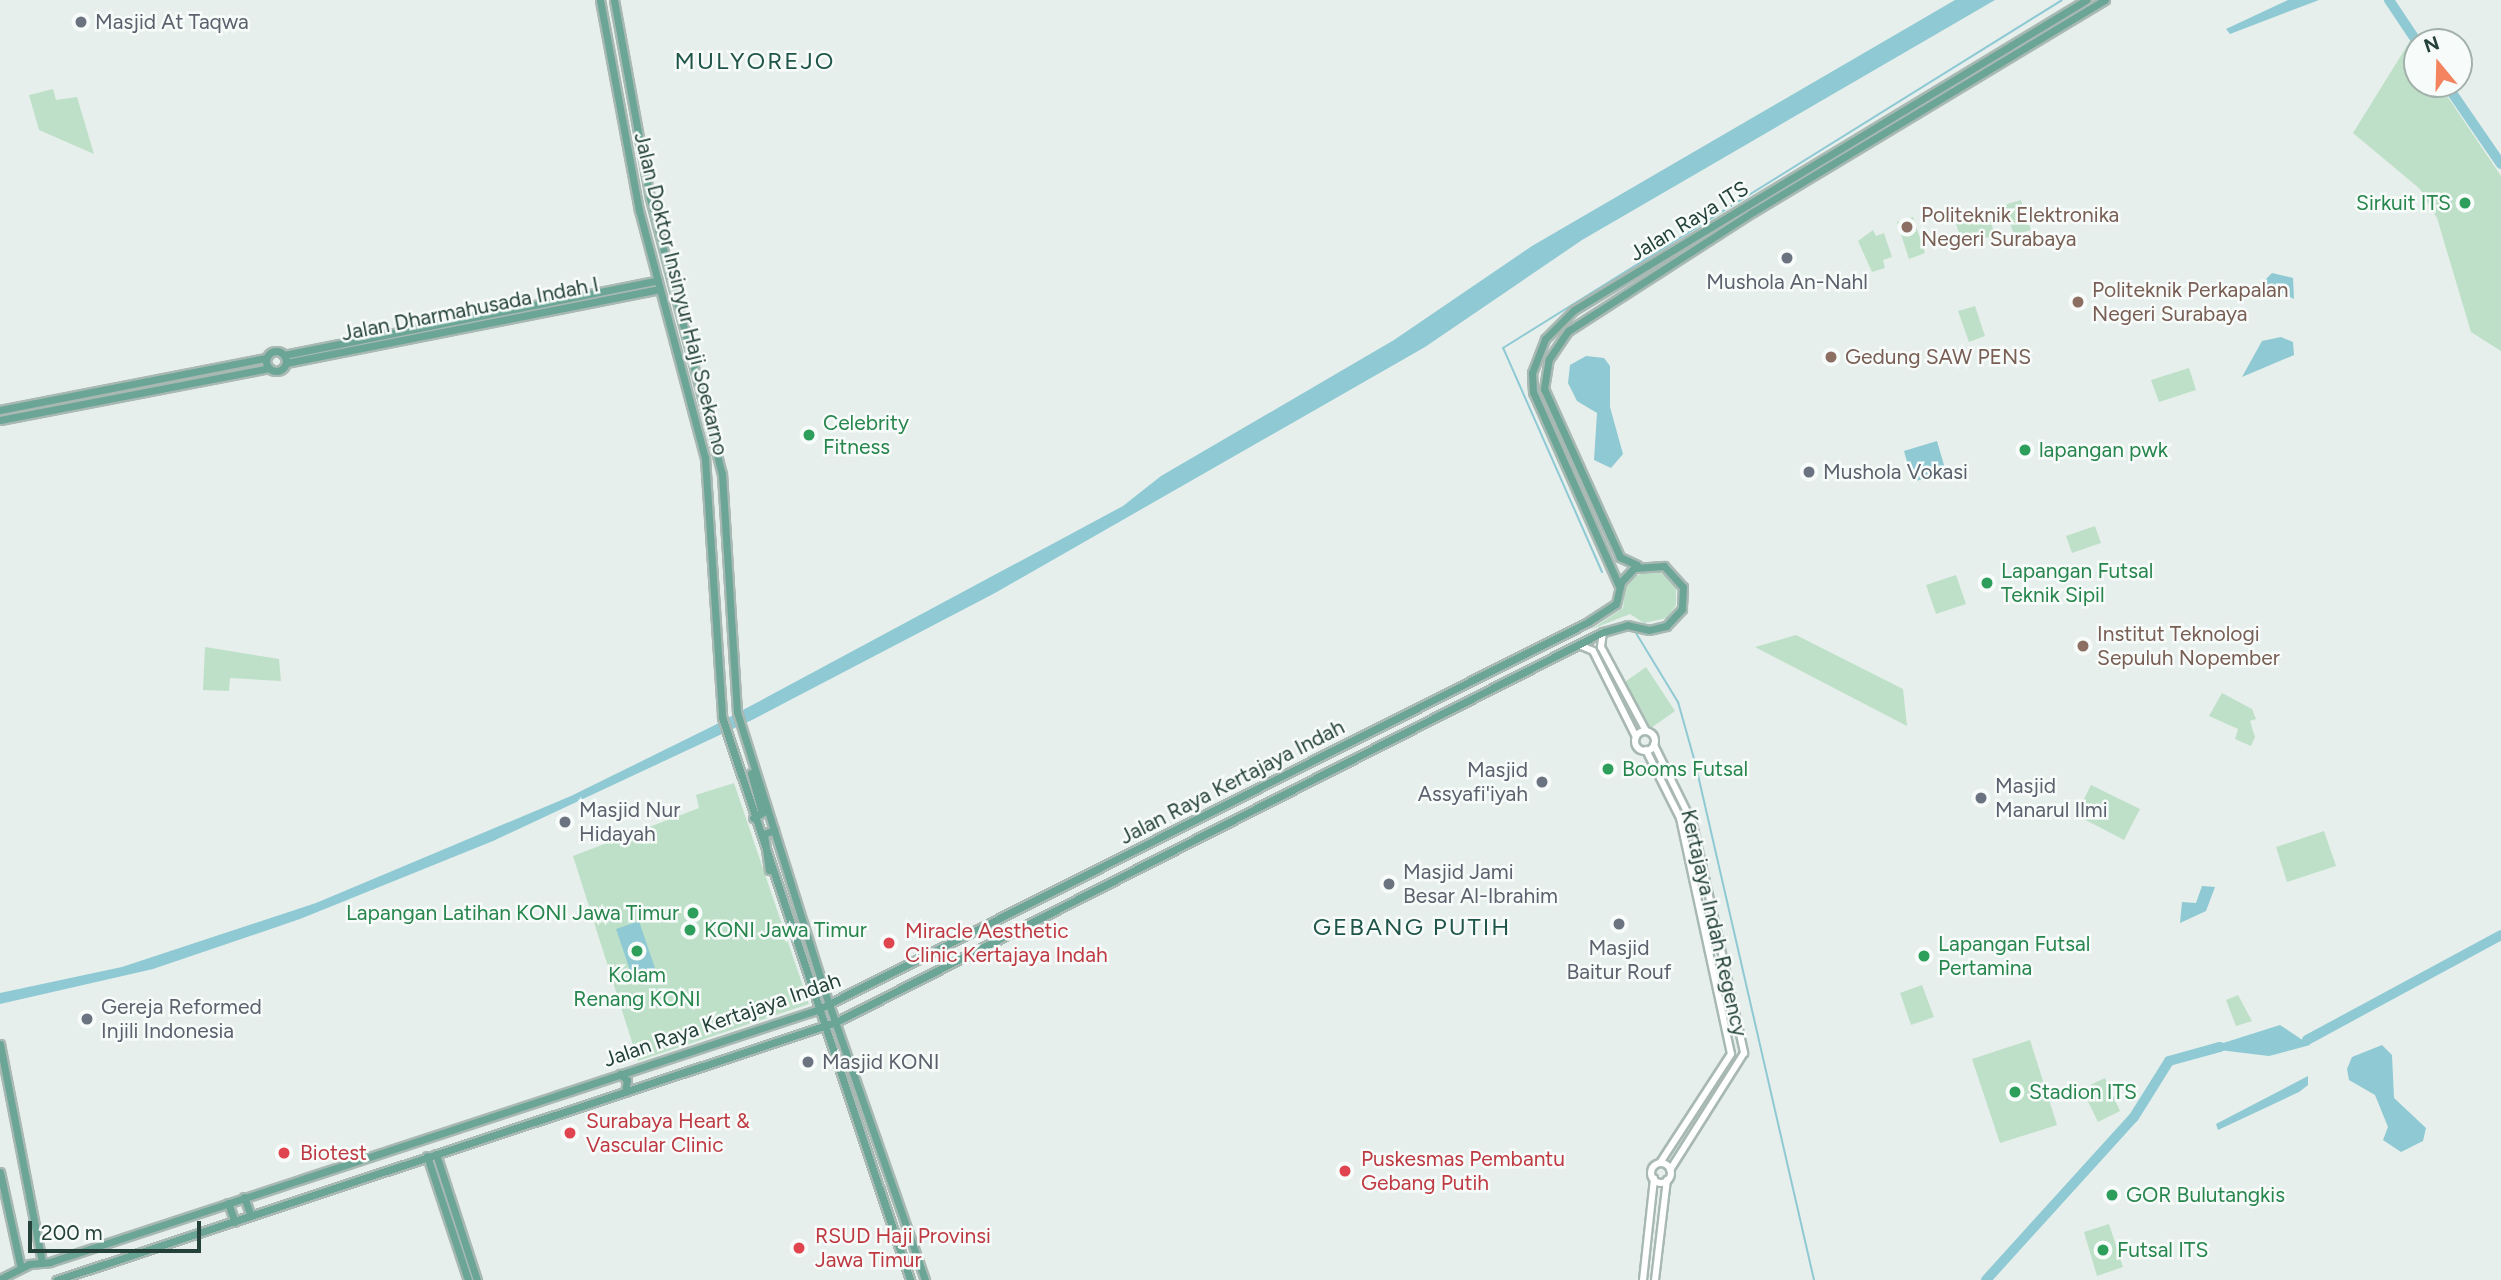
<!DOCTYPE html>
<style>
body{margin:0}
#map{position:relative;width:2501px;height:1280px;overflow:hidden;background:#e6efeb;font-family:Figtree,sans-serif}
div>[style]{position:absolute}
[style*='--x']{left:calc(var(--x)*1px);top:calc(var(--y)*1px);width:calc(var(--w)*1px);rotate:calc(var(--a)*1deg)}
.green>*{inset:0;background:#bfe0c8}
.water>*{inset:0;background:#8ec9d4}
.stream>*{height:2px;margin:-1px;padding:0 1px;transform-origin:1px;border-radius:1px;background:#8ec9d4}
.river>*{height:10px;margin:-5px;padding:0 5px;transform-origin:5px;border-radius:5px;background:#8ec9d4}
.roads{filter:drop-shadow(2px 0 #a8b8b2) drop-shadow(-2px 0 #a8b8b2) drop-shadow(0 2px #a8b8b2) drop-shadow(0 -2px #a8b8b2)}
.minor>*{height:6px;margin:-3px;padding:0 3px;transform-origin:3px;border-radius:3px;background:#fff}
.minor>.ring{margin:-3px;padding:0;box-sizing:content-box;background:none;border:6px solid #fff;border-radius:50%}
.major>*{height:7px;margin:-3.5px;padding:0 3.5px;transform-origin:3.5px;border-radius:3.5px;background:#6aa596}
.major>.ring{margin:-3.5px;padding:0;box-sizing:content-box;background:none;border:7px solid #6aa596;border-radius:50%}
.dots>*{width:19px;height:19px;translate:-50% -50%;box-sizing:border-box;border:4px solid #f7fbf9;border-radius:50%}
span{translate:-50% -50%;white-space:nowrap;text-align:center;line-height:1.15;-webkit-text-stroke:5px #f7fbf9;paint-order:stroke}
.worship-label{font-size:21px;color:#5b616d}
.left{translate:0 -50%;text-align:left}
.right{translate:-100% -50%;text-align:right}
.leisure-label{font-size:21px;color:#27864d}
.education-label{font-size:21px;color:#785e54}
.street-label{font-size:21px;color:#24423a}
.health-label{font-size:21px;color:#be3a42}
.quarter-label{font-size:24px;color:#1f5548;letter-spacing:2px}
.north{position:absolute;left:2403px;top:28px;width:70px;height:70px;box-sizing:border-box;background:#f7fbf9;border:2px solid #a3b1ad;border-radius:50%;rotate:341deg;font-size:19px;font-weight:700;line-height:28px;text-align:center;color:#24423a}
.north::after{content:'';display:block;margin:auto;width:24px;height:32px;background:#f4845f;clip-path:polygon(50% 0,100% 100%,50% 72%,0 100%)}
.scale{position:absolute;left:28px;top:1221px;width:173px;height:32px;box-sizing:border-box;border:4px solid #24423a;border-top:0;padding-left:9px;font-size:21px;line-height:24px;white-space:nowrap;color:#24423a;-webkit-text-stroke:5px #f7fbf9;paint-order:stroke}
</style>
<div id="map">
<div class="green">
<div style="clip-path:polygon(2410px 41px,2417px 52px,2417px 84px,2439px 84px,2501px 176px,2501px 351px,2471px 332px,2437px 218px,2420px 189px,2353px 133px)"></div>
<div style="clip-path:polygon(53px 89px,56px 100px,77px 97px,94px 154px,39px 130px,29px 95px)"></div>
<div style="clip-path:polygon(2021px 200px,2031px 230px,2014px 235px,2004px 205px)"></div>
<div style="clip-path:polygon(1988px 213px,1995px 235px,1963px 245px,1956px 224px)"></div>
<div style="clip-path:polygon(1913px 217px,1925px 253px,1909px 259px,1897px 222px)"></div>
<div style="clip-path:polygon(1873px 230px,1876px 236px,1884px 233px,1892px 257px,1883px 260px,1885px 268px,1872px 272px,1858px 241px)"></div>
<div style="clip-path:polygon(1975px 306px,1985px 336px,1969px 342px,1958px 311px)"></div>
<div style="clip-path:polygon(2189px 368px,2196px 390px,2159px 402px,2151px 380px)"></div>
<div style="clip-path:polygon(2095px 526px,2101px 543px,2072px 553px,2066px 536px)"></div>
<div style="clip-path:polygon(1653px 569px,1668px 577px,1676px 589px,1676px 605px,1667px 618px,1644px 623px,1630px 614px,1592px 629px,1623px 608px,1626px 580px)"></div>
<div style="clip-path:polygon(1956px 575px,1966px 604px,1936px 614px,1926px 585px)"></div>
<div style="clip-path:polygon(1796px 635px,1903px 689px,1907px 726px,1755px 647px)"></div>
<div style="clip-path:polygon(205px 647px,279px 659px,281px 681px,230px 678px,229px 691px,203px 690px)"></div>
<div style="clip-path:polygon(1646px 667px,1675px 711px,1651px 728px,1625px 682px)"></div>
<div style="clip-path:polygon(2222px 693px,2252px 709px,2256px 719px,2250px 721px,2255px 737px,2251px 746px,2235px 739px,2238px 729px,2209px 716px)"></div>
<div style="clip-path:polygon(734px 783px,809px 1004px,638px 1061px,573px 856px,699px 808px,696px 795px)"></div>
<div style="clip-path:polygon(2091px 785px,2140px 809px,2124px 840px,2076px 815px)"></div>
<div style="clip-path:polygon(2324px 831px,2336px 866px,2287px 882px,2276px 847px)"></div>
<div style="clip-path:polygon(1922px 985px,1934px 1017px,1911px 1025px,1900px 993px)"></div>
<div style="clip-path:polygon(2238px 995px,2252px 1021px,2236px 1026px,2226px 1000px)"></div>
<div style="clip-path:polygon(2030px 1040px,2057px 1125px,2000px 1143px,1972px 1059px)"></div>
<div style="clip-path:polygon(2105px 1078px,2120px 1111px,2098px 1122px,2082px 1089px)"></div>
<div style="clip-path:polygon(2109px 1224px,2123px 1267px,2097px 1276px,2084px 1232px)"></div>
</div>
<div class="water">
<div style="clip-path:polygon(1955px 0,1995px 0,1582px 240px,1425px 347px,995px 593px,754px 719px,493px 841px,300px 919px,153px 969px,0 1004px,0 993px,122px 967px,316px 903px,571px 796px,713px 726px,1123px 506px,1161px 476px,1394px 340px,1532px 246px)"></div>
<div style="clip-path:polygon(2288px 0,2319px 0,2230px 34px,2226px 29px)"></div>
<div style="clip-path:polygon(2272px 273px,2293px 278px,2294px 299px,2262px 283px)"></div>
<div style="clip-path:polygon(2281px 337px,2293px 342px,2294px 355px,2242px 377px,2262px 341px)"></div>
<div style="clip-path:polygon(1586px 356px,1604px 358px,1610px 366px,1610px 407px,1623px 454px,1611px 468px,1594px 460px,1597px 413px,1577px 401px,1568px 383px,1570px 365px)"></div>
<div style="clip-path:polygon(1937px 441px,1946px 472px,1913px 482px,1904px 451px)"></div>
<div style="clip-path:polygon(2202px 886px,2215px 887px,2206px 911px,2180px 923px,2182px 902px,2196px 903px)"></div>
<div style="clip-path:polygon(639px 921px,657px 974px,634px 982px,616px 929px)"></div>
<div style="clip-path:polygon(2280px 1025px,2310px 1045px,2269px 1056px,2219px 1050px,2220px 1044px)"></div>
<div style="clip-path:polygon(2382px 1045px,2392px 1055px,2394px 1098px,2426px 1128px,2423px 1141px,2401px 1152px,2383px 1140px,2388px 1127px,2375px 1095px,2349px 1080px,2347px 1069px,2352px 1057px)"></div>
<div style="clip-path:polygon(2308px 1076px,2308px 1085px,2299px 1092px,2218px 1130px,2216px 1124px)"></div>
</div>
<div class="stream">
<div style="--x:1602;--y:572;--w:245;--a:-113.8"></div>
<div style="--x:1503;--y:348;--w:658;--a:-31.9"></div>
<div style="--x:1636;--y:633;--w:81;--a:58.7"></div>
<div style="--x:1678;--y:702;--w:62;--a:74.2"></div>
<div style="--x:1695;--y:762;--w:531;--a:77.06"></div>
</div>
<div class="river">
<div style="--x:2389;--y:0;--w:50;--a:56.3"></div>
<div style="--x:2446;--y:84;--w:97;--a:55.5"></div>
<div style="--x:2307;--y:1040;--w:221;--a:-28.4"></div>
<div style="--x:1986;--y:1280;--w:220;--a:-47.8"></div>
<div style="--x:2134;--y:1117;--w:66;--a:-58"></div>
<div style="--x:2169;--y:1061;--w:53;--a:-15.4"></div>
</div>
<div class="roads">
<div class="minor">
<div style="--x:1603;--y:632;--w:15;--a:98"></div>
<div style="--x:1601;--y:647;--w:95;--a:61.8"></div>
<div style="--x:1579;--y:645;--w:15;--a:23"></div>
<div style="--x:1593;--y:651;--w:96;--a:63.4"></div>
<div class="ring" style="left:1635px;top:731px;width:14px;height:14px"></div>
<div style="--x:1654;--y:745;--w:88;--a:63.7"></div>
<div style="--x:1693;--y:824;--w:235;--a:77.4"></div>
<div style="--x:1744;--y:1053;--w:138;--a:122.3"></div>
<div style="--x:1646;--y:750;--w:76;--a:63.4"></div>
<div style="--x:1680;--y:818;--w:241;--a:77.8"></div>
<div style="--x:1731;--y:1054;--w:130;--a:123.1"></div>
<div class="ring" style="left:1651px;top:1163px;width:14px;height:14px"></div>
<div style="--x:1643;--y:1280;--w:102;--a:-83.8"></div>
<div style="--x:1655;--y:1280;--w:101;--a:-83.2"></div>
</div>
<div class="major">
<div style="--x:600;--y:0;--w:214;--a:79.5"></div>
<div style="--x:639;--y:210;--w:257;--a:75.1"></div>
<div style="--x:705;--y:458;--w:260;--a:86.2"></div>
<div style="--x:722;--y:717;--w:594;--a:71.53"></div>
<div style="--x:614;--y:0;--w:201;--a:79.7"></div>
<div style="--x:650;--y:198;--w:285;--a:75.4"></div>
<div style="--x:722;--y:474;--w:238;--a:86.4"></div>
<div style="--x:737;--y:712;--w:288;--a:72.6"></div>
<div style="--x:823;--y:987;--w:310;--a:70.8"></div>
<div class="ring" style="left:266px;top:351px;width:13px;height:13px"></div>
<div style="--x:284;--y:355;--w:381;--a:-11.3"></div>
<div style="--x:286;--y:363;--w:381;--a:-11.2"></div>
<div style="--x:0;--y:410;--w:271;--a:-11.1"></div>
<div style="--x:0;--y:420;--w:274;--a:-10.9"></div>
<div style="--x:1637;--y:565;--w:19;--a:-155"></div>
<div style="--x:1620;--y:557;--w:184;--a:-114.3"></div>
<div style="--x:1544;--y:389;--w:30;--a:-81"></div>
<div style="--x:1549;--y:359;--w:34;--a:-56"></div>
<div style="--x:1568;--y:331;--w:220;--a:-32.8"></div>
<div style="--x:1753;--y:212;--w:411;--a:-31.1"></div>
<div style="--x:1619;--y:586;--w:212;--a:-113.9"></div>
<div style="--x:1533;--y:392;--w:19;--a:-93"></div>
<div style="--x:1532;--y:373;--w:36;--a:-69"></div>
<div style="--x:1545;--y:339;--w:41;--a:-45"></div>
<div style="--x:1574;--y:310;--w:599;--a:-31.19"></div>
<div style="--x:751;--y:773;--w:41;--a:74.6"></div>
<div style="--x:762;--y:813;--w:10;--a:151"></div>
<div style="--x:769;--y:870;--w:36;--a:-98"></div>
<div style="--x:764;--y:834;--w:11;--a:-22"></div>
<div style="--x:0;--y:1044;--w:223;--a:79.1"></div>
<div style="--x:620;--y:1074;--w:9;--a:41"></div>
<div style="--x:627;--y:1080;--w:12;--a:99"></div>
<div style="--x:436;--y:1154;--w:133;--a:72"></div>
<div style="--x:427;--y:1156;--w:131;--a:71.7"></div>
<div style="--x:0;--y:1172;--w:98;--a:77.7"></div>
<div style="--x:244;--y:1197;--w:20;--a:70"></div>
<div style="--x:228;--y:1203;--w:20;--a:70"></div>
<div style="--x:0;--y:1279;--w:33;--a:-27"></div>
<div style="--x:29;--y:1264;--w:21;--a:-5"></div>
<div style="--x:50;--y:1262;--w:807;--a:-18.19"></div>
<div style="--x:817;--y:1010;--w:863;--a:-26.71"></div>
<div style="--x:1588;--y:622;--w:33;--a:-33"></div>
<div style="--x:1616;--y:604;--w:23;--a:-77"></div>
<div style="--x:1621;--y:582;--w:19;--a:-47"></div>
<div style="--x:1634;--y:568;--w:30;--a:-4"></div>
<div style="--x:1664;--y:566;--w:28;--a:48"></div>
<div style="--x:1683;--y:587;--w:22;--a:93"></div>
<div style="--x:1682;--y:609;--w:23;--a:133"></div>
<div style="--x:1666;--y:626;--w:17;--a:167"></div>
<div style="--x:1649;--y:630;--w:22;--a:-167"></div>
<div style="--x:1628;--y:625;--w:26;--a:164"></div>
<div style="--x:1603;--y:632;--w:860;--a:153.05"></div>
<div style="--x:836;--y:1022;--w:821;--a:161.68"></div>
</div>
</div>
<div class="dots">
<div style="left:81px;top:22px;background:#6b7280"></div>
<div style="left:2465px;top:203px;background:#2e9e5b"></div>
<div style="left:1907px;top:227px;background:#8d6e63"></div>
<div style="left:1787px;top:258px;background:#6b7280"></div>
<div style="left:2078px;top:302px;background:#8d6e63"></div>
<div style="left:1831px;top:357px;background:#8d6e63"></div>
<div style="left:809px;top:435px;background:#2e9e5b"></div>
<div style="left:2025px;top:450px;background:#2e9e5b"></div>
<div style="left:1809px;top:472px;background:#6b7280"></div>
<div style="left:1987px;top:583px;background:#2e9e5b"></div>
<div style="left:2083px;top:646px;background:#8d6e63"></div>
<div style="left:1608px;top:769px;background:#2e9e5b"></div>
<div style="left:1542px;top:782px;background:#6b7280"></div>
<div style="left:1981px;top:798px;background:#6b7280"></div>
<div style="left:565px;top:822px;background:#6b7280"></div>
<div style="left:1389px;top:884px;background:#6b7280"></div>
<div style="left:693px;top:913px;background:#2e9e5b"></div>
<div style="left:1619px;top:924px;background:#6b7280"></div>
<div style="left:690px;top:930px;background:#2e9e5b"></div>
<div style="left:889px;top:943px;background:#e0444e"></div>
<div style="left:637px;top:951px;background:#2e9e5b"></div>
<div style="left:1924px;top:956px;background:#2e9e5b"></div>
<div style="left:87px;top:1019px;background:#6b7280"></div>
<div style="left:808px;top:1062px;background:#6b7280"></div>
<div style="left:2015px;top:1092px;background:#2e9e5b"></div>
<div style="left:570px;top:1133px;background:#e0444e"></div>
<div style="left:284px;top:1153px;background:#e0444e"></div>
<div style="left:1345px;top:1171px;background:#e0444e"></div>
<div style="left:2112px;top:1195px;background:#2e9e5b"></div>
<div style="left:799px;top:1248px;background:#e0444e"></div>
<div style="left:2103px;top:1250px;background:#2e9e5b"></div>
</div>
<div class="worship-label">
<span class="left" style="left:95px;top:22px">Masjid At Taqwa</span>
<span style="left:1787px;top:282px">Mushola An-Nahl</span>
<span class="left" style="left:1823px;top:472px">Mushola Vokasi</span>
<span class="right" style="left:1528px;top:782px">Masjid<br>Assyafi'iyah</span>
<span class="left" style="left:1995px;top:798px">Masjid<br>Manarul Ilmi</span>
<span class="left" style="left:579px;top:822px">Masjid Nur<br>Hidayah</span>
<span class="left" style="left:1403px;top:884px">Masjid Jami<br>Besar Al-Ibrahim</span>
<span style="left:1619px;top:960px">Masjid<br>Baitur Rouf</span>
<span class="left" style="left:101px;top:1019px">Gereja Reformed<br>Injili Indonesia</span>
<span class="left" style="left:822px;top:1062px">Masjid KONI</span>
</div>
<div class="leisure-label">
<span class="right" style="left:2451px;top:203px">Sirkuit ITS</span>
<span class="left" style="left:823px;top:435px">Celebrity<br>Fitness</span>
<span class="left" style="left:2039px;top:450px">lapangan pwk</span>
<span class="left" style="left:2001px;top:583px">Lapangan Futsal<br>Teknik Sipil</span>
<span class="left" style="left:1622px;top:769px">Booms Futsal</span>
<span class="right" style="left:679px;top:913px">Lapangan Latihan KONI Jawa Timur</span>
<span class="left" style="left:704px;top:930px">KONI Jawa Timur</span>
<span class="left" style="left:1938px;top:956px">Lapangan Futsal<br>Pertamina</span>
<span style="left:637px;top:987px">Kolam<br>Renang KONI</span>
<span class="left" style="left:2029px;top:1092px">Stadion ITS</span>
<span class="left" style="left:2126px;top:1195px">GOR Bulutangkis</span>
<span class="left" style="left:2117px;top:1250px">Futsal ITS</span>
</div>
<div class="education-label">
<span class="left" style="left:1921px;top:227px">Politeknik Elektronika<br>Negeri Surabaya</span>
<span class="left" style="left:2092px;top:302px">Politeknik Perkapalan<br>Negeri Surabaya</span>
<span class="left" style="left:1845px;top:357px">Gedung SAW PENS</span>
<span class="left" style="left:2097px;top:646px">Institut Teknologi<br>Sepuluh Nopember</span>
</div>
<div class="street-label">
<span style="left:1689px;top:221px;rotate:-31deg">Jalan Raya ITS</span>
<span style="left:681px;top:294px;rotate:76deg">Jalan Doktor Insinyur Haji Soekarno</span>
<span style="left:470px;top:309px;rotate:-11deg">Jalan Dharmahusada Indah I</span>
<span style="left:1232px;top:782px;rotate:-27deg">Jalan Raya Kertajaya Indah</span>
<span style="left:1714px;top:923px;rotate:77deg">Kertajaya Indah Regency</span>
<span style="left:722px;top:1020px;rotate:-19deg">Jalan Raya Kertajaya Indah</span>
</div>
<div class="health-label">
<span class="left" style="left:905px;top:943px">Miracle Aesthetic<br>Clinic Kertajaya Indah</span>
<span class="left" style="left:586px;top:1133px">Surabaya Heart &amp;<br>Vascular Clinic</span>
<span class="left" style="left:300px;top:1153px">Biotest</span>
<span class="left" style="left:1361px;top:1171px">Puskesmas Pembantu<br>Gebang Putih</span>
<span class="left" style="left:815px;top:1248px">RSUD Haji Provinsi<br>Jawa Timur</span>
</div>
<div class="quarter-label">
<span style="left:755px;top:61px">MULYOREJO</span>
<span style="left:1412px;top:927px">GEBANG PUTIH</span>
</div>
<div class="north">N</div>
<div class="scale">200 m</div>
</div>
